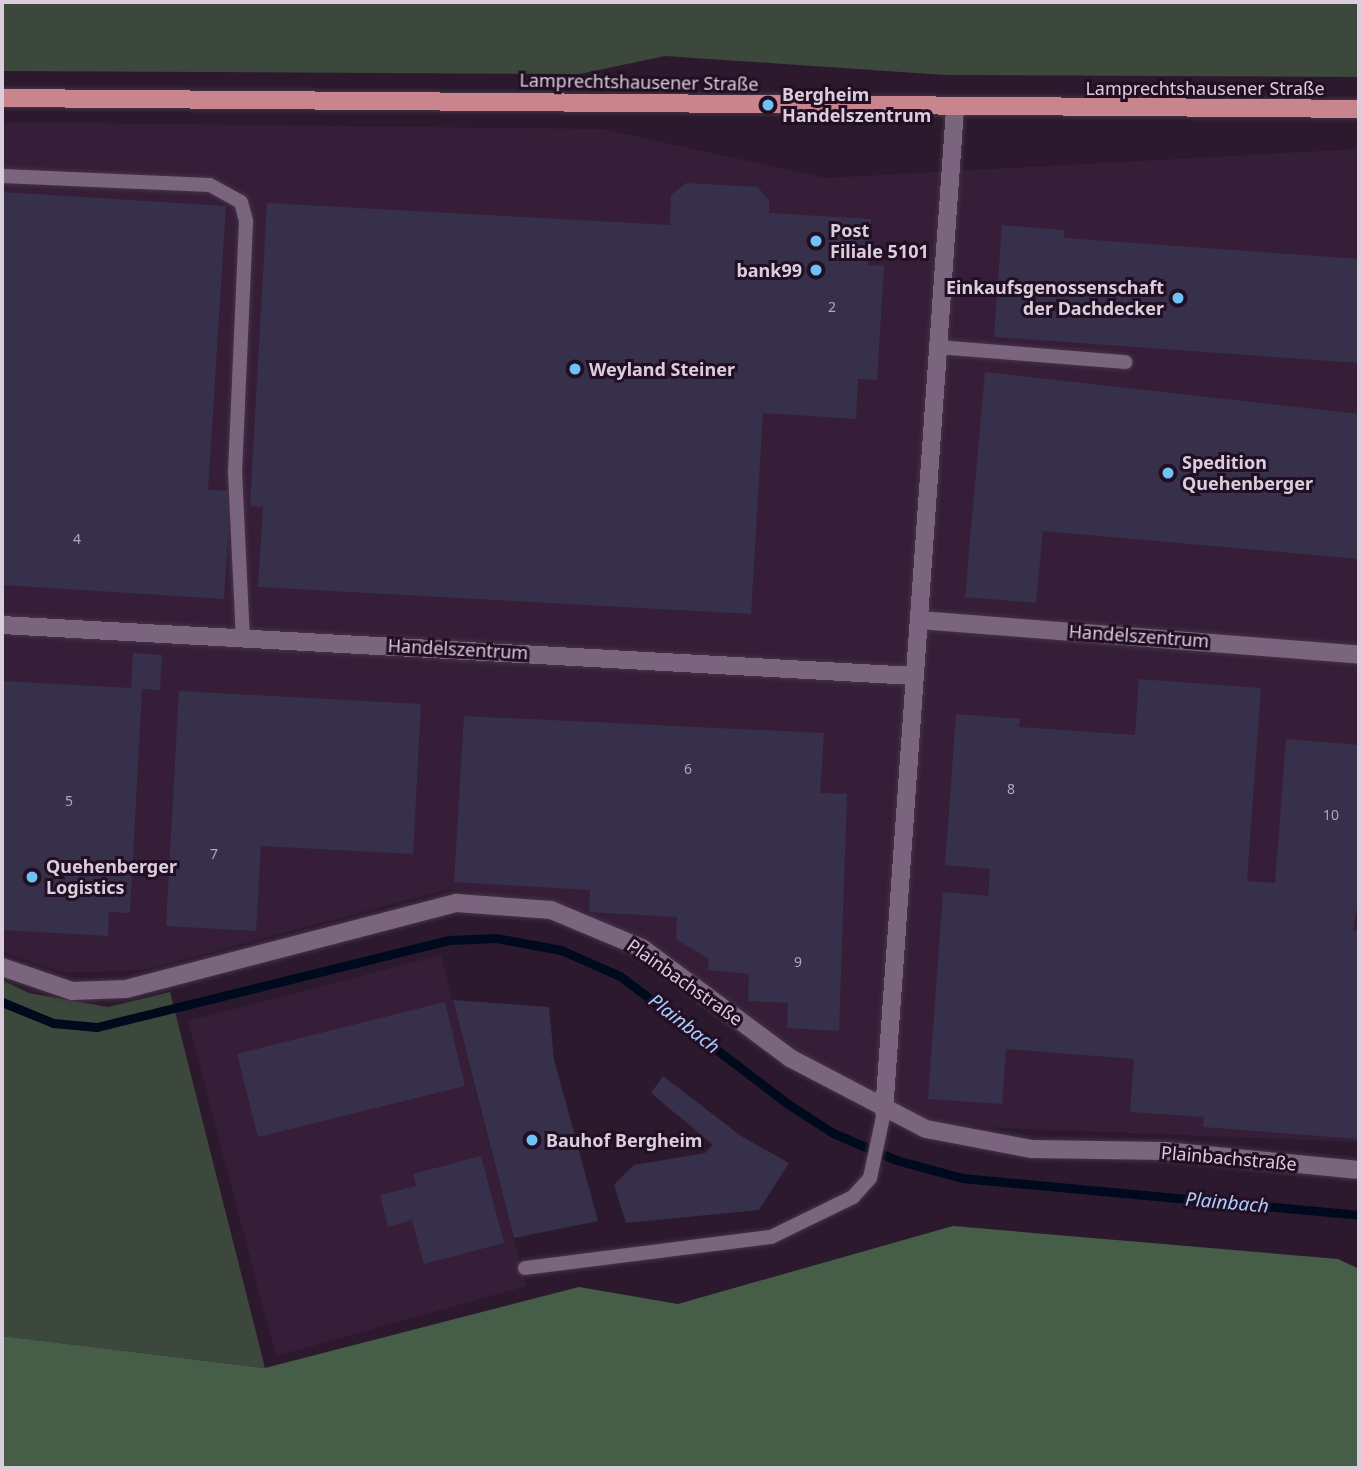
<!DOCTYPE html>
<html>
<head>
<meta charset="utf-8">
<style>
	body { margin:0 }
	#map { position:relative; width:1361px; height:1470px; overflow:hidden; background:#2c192e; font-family:"Noto Sans",sans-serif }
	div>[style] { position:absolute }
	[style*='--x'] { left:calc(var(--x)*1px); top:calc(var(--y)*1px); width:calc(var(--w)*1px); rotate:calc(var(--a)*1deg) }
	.built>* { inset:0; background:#361e39 }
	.green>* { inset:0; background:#3b483b }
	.forest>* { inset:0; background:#465e47 }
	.stream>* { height:9px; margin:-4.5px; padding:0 4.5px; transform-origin:4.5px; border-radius:4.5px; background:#000a1d }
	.building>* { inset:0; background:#36304b }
	.roads { filter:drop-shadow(0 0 2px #443446) drop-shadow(0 0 2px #443446) }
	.lane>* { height:14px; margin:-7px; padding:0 7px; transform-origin:7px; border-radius:7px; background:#7b647d }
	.street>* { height:18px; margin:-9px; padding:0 9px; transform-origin:9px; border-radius:9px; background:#7b647d }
	.primary>* { height:18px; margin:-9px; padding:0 9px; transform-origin:9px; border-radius:9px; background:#c8858e }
	.dots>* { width:19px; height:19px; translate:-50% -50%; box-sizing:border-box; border:4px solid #220f24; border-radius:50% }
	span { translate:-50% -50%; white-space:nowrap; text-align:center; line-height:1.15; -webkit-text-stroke:6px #220f24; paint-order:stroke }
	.number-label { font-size:14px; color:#b2a6b8 }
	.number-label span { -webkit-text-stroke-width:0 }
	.street-label { font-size:18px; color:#dbcedc }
	.poi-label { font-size:18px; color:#dbcedc; font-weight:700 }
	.left { translate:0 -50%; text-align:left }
	.right { translate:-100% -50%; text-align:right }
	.water-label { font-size:19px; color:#aacefd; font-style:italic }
	.frame { position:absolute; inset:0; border:4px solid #dbcedc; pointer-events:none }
</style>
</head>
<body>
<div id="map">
	<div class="built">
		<div style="clip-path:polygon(2px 122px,602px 129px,826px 178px,1359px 149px,1359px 1142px,930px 1125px,829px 1070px,583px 911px,449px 889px,144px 970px,66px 973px,2px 952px)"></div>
		<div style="clip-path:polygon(441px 955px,526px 1286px,276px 1356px,188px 1021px)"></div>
	</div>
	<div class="green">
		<div style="clip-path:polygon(2px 2px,1359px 2px,1359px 77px,945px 75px,665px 56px,580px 74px,2px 71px)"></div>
		<div style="clip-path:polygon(2px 980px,29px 993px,108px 1007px,170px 992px,265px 1368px,2px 1336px)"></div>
	</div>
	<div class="forest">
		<div style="clip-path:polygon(953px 1226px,1338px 1259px,1359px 1269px,1359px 1468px,2px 1468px,2px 1336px,265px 1368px,579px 1287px,678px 1304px)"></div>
	</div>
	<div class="stream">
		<div style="--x:2;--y:1002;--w:55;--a:22.4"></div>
		<div style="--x:53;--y:1023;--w:44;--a:5.2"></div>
		<div style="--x:97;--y:1027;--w:363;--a:-13.9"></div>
		<div style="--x:449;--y:940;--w:47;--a:-2.4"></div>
		<div style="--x:496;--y:938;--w:66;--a:10.5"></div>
		<div style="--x:561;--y:950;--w:64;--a:23.8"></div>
		<div style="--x:620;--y:976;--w:211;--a:37.3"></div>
		<div style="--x:788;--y:1104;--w:54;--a:32.8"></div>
		<div style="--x:833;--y:1133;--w:69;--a:23.2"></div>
		<div style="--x:896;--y:1160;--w:68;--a:15.3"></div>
		<div style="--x:962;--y:1178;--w:399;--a:5.3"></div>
	</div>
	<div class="building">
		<div style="clip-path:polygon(686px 183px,758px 187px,769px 201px,769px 213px,871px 219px,868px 265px,884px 266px,877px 380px,858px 379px,856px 419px,763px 413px,751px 614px,258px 587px,263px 507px,250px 506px,267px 203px,670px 225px,671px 195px)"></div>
		<div style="clip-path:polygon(2px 192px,226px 206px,208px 490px,231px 491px,224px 599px,2px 585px)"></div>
		<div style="clip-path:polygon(1002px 225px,1064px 230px,1064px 238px,1359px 259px,1359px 363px,994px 337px)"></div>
		<div style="clip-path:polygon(985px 372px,1359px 414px,1359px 559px,1043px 531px,1036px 603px,965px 597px)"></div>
		<div style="clip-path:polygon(133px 653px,162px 655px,160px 690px,142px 689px,130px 913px,109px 912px,108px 936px,2px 930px,2px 681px,131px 688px)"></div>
		<div style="clip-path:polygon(1139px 679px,1261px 688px,1247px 881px,1275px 883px,1286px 739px,1359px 745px,1359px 896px,1353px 930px,1359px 931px,1359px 1139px,1203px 1127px,1204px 1117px,1130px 1112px,1134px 1059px,1006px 1049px,1002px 1104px,928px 1099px,943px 892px,988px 896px,990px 869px,945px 865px,956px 714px,1020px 719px,1019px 727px,1135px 735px)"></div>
		<div style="clip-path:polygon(179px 691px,421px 704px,413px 854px,261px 846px,256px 931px,166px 926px)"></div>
		<div style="clip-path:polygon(464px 716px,824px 733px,820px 793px,847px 794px,839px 1031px,787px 1028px,788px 1003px,748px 1001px,749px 974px,708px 970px,709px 959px,676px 939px,677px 917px,589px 912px,590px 890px,454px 882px)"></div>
		<div style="clip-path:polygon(453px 1000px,549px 1007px,554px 1059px,598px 1221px,514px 1238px)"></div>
		<div style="clip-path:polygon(445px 1002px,465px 1086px,258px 1137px,237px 1054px)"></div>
		<div style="clip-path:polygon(663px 1076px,741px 1136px,789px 1163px,759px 1210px,626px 1223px,614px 1185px,634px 1165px,705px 1153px,713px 1145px,651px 1093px)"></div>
		<div style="clip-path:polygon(481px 1156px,504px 1243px,424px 1264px,412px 1220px,388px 1227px,380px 1195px,416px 1186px,413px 1174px)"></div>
	</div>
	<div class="roads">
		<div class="lane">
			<div style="--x:2;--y:176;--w:208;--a:2.5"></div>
			<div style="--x:210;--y:185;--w:35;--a:29"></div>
			<div style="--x:241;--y:202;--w:20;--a:75"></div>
			<div style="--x:246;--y:221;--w:250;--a:92.5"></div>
			<div style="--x:235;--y:471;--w:167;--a:87.3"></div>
			<div style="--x:938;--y:347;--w:188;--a:4.6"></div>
			<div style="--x:525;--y:1268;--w:248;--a:-7.2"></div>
			<div style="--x:771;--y:1237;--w:91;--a:-26"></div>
			<div style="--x:853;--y:1197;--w:25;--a:-48"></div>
			<div style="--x:870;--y:1178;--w:67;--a:-78"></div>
		</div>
		<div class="street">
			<div style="--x:919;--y:620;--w:441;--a:4.5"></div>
			<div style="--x:2;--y:625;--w:914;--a:3.2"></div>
			<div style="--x:2;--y:967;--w:74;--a:18.9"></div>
			<div style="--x:72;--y:991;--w:54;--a:-2.1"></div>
			<div style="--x:126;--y:989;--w:342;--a:-14.6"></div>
			<div style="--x:457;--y:903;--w:94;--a:4.3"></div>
			<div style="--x:551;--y:910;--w:99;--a:22.7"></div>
			<div style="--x:642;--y:948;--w:184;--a:36.6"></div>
			<div style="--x:790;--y:1058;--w:153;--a:27.6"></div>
			<div style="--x:926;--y:1129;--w:108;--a:10.7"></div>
			<div style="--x:1032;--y:1149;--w:133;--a:0.9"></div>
			<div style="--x:1165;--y:1151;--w:195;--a:5.6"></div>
			<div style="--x:884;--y:1112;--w:1006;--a:-85.95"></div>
		</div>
		<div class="primary">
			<div style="--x:2;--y:98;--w:1357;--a:0.46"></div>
		</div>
	</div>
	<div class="dots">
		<div style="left:768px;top:105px;background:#6ec2f4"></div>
		<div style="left:816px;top:241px;background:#6ec2f4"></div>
		<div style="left:816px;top:270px;background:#6ec2f4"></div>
		<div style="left:1178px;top:298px;background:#6ec2f4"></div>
		<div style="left:575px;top:369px;background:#6ec2f4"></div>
		<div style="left:1168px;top:473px;background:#6ec2f4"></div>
		<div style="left:32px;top:877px;background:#6ec2f4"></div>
		<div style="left:532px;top:1140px;background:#6ec2f4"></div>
	</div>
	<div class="number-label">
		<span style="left:832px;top:307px">2</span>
		<span style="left:77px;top:539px">4</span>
		<span style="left:688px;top:769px">6</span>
		<span style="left:1011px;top:789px">8</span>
		<span style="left:69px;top:801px">5</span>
		<span style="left:1331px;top:815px">10</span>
		<span style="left:214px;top:854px">7</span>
		<span style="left:798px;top:962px">9</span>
	</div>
	<div class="street-label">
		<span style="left:639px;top:82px;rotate:1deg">Lamprechtshausener Straße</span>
		<span style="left:1205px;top:88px">Lamprechtshausener Straße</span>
		<span style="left:1139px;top:636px;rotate:4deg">Handelszentrum</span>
		<span style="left:458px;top:649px;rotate:3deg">Handelszentrum</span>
		<span style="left:685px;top:982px;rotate:35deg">Plainbachstraße</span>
		<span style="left:1229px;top:1158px;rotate:5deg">Plainbachstraße</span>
	</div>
	<div class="poi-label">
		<span class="left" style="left:782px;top:105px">Bergheim<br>Handelszentrum</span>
		<span class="left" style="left:830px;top:241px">Post<br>Filiale 5101</span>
		<span class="right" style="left:802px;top:270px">bank99</span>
		<span class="right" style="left:1164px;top:298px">Einkaufsgenossenschaft<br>der Dachdecker</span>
		<span class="left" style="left:589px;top:369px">Weyland Steiner</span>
		<span class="left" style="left:1182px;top:473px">Spedition<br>Quehenberger</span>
		<span class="left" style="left:46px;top:877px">Quehenberger<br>Logistics</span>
		<span class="left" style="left:546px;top:1140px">Bauhof Bergheim</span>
	</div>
	<div class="water-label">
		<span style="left:684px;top:1024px;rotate:38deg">Plainbach</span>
		<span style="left:1227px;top:1203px;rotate:5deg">Plainbach</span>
	</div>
	<div class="frame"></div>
</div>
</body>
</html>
